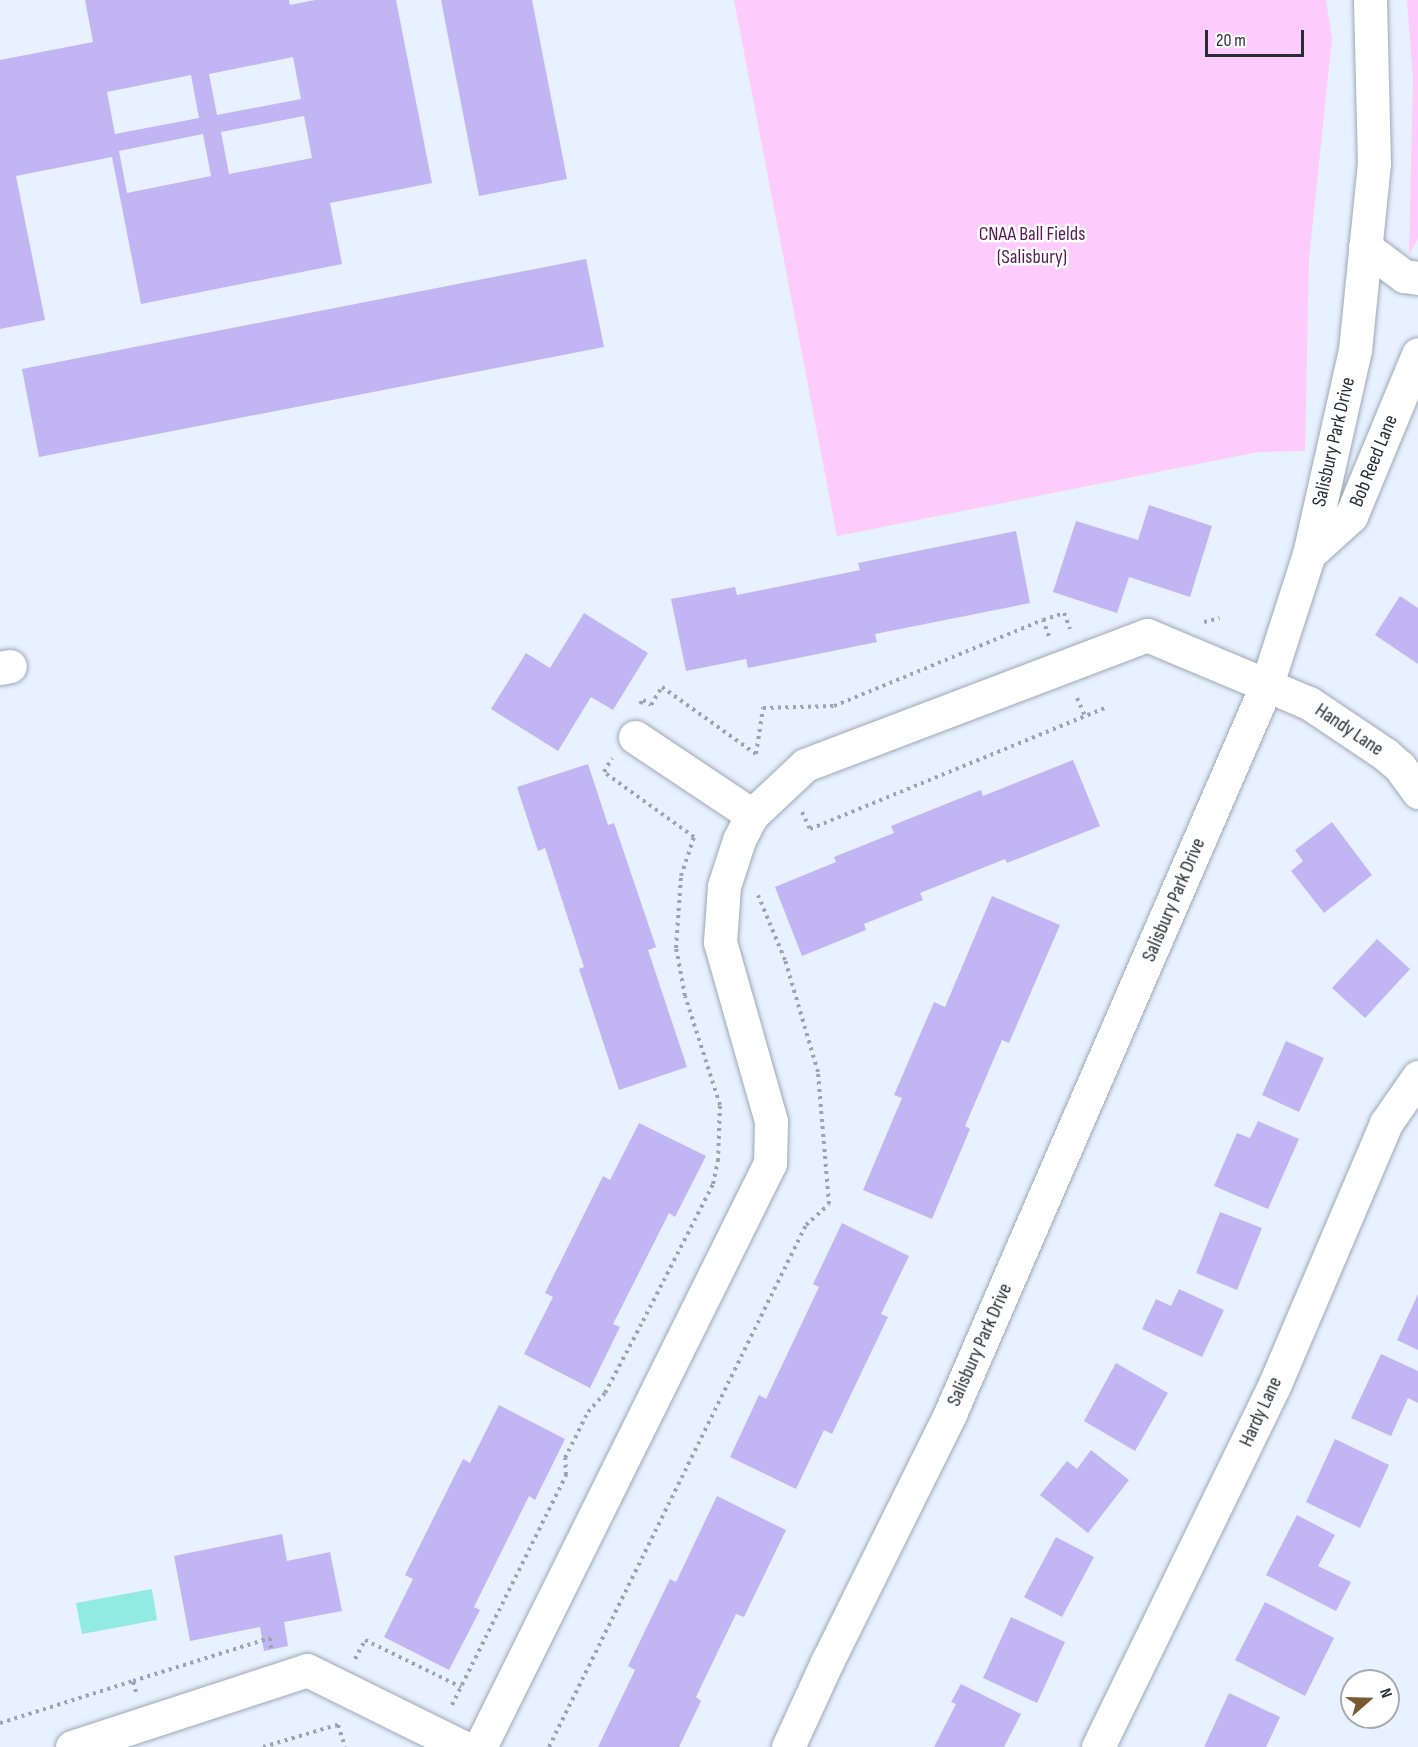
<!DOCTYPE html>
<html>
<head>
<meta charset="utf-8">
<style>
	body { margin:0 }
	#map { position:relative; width:1418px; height:1747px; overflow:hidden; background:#e7f1ff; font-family:"Sofia Sans Condensed",sans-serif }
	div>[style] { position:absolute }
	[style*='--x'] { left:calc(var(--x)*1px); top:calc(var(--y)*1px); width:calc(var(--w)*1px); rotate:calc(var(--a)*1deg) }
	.green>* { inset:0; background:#feccfc }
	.water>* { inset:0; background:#92ebe3 }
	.building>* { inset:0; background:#c1b6f3 }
	.path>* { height:4px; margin-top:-2px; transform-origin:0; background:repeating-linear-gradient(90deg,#9da4b0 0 3px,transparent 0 7.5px) }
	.roads { filter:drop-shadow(0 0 2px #9da8b8) drop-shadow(0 0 2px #9da8b8) }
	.minor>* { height:33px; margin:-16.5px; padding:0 16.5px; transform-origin:16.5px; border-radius:16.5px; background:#fff }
	.major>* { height:33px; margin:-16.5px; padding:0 16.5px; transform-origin:16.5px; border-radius:16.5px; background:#fff }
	span { translate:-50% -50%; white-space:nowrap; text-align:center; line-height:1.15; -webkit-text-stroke:5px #fff; paint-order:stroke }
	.park-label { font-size:20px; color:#561b55 }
	.street-label { font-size:20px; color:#292d34 }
	.north { position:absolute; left:1340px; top:1669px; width:60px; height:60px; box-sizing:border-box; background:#fff; border:2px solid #a9abae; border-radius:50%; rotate:70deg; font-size:16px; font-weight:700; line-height:24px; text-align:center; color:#292d34 }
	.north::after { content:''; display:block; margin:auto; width:21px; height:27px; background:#7a5a30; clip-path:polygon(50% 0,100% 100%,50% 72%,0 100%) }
	.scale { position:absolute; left:1205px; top:30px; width:99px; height:27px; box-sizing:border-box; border:3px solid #292d34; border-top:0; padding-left:8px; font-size:18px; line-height:21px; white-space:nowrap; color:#292d34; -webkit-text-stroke:4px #fff; paint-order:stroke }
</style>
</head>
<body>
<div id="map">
	<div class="green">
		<div style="clip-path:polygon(734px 0,1326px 0,1332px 39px,1309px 259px,1305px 451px,1258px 452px,837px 536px)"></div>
		<div style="clip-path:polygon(1407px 0,1418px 0,1418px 239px,1409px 254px,1413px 79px)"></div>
	</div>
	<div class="water">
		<div style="clip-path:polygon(152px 1589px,157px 1620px,82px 1634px,76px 1603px)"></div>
	</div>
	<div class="building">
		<div style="clip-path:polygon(evenodd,85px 0,289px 0,290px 5px,315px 0,396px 0,432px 183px,330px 203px,342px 264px,141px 304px,112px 157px,16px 176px,45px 320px,0 329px,0 60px,93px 42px,85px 0,293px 57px,301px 99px,217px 115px,209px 74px,293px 57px,85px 0,191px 75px,199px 118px,115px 134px,107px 92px,191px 75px,85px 0,304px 116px,312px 158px,229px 174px,221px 132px,304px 116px,85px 0,203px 134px,211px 176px,127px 193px,119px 151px,203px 134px)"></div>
		<div style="clip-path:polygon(441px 0,532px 0,567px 179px,479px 196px)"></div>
		<div style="clip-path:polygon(586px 259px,604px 347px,39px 457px,22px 369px)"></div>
		<div style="clip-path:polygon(1149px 505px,1212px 526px,1190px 597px,1129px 577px,1117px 613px,1053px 592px,1076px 521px,1138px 540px)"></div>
		<div style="clip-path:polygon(1016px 531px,1030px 603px,875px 634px,877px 642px,748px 668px,746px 659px,686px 671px,671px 599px,735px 587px,737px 595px,860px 570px,858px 563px)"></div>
		<div style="clip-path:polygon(1400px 596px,1418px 608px,1418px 664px,1375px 635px)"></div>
		<div style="clip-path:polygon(584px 613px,648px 653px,613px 710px,591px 697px,558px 751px,491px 709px,526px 653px,550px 668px)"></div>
		<div style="clip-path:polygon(1073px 760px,1100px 826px,1007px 863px,1005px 859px,920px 893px,923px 900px,864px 924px,866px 930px,802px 956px,775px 887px,836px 862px,834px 857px,894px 833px,891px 826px,981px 790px,983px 796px)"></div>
		<div style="clip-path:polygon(588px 764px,608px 825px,614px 823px,656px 947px,648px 950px,687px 1067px,619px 1090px,579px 969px,584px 967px,545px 848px,538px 851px,517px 787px)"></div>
		<div style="clip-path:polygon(1332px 822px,1372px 875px,1324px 913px,1291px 871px,1303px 861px,1295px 850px)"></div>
		<div style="clip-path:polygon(992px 896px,1060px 925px,1009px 1043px,1002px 1040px,965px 1126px,970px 1129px,932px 1219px,863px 1190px,902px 1098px,894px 1095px,934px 1002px,945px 1007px)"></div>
		<div style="clip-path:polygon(1377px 939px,1410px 969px,1365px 1018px,1332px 988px)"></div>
		<div style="clip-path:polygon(1286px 1041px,1324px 1058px,1299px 1112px,1262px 1095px)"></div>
		<div style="clip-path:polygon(1258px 1121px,1299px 1139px,1268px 1209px,1214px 1186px,1237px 1133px,1250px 1138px)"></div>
		<div style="clip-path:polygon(639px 1123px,706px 1156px,675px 1217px,669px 1213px,613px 1324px,620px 1327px,590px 1388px,524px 1354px,553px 1297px,545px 1293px,603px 1176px,610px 1180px)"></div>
		<div style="clip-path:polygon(1220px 1212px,1262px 1228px,1237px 1290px,1196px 1273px)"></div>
		<div style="clip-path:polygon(842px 1223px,909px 1256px,881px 1314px,888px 1317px,832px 1434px,824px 1430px,796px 1489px,730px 1457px,759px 1395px,766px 1399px,819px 1287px,813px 1284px)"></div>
		<div style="clip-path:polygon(1179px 1289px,1224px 1310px,1202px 1357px,1142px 1329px,1156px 1299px,1171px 1306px)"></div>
		<div style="clip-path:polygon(1418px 1294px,1418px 1350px,1397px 1340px)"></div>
		<div style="clip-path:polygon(1381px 1354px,1418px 1371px,1418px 1403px,1408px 1398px,1391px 1436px,1351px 1418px)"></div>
		<div style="clip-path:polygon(1116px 1363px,1168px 1393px,1135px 1451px,1084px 1421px)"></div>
		<div style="clip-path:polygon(499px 1405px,565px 1439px,535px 1500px,529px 1496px,474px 1607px,480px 1610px,449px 1670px,384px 1637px,413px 1579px,405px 1575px,463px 1459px,470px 1463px)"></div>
		<div style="clip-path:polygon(1335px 1439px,1389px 1465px,1360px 1528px,1306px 1502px)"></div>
		<div style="clip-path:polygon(1091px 1450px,1129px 1480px,1088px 1533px,1040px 1495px,1067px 1461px,1077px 1469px)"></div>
		<div style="clip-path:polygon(717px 1496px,786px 1530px,744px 1617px,736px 1614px,696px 1697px,701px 1701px,679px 1747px,598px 1747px,635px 1670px,628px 1666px,670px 1579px,676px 1582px)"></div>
		<div style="clip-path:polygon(1297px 1515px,1335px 1535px,1318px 1566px,1351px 1582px,1336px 1611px,1266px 1575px)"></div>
		<div style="clip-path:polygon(282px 1534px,287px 1561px,330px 1552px,342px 1611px,284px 1622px,288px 1646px,264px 1651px,260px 1627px,190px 1641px,174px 1556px)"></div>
		<div style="clip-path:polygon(1056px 1537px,1094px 1557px,1062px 1617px,1024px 1597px)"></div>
		<div style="clip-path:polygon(1265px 1602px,1334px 1638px,1305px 1696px,1235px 1660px)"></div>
		<div style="clip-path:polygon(1011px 1617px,1065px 1642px,1037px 1703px,983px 1678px)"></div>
		<div style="clip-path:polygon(961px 1684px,1021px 1714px,1004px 1747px,934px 1747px,956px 1704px,951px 1702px)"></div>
		<div style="clip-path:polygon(1229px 1693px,1280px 1717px,1266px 1747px,1204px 1747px)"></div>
	</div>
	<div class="path">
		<div style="--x:1204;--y:622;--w:16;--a:-14"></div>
		<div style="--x:1049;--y:636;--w:17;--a:-111"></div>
		<div style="--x:1043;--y:620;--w:22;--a:-18"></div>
		<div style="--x:1064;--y:613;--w:17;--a:69"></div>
		<div style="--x:1077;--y:698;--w:20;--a:66"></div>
		<div style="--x:640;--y:704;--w:5;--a:-53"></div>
		<div style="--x:643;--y:700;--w:9;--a:32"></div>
		<div style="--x:651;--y:705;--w:21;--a:-59"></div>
		<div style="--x:662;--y:687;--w:115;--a:35.5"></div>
		<div style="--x:756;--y:754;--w:47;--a:-81.3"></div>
		<div style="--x:763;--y:708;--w:71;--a:-1.6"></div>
		<div style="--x:834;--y:706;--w:226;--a:-22.4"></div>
		<div style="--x:802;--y:812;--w:19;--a:65"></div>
		<div style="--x:810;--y:829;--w:321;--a:-22.3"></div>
		<div style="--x:355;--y:1659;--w:21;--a:-62"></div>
		<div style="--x:365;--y:1640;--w:107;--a:26.1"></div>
		<div style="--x:136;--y:1692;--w:11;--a:-105"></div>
		<div style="--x:133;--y:1681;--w:144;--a:-17.4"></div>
		<div style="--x:270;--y:1638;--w:11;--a:85"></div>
		<div style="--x:452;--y:1705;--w:257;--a:-63.6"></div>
		<div style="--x:566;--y:1475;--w:17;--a:-93"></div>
		<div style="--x:565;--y:1458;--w:51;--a:-63.4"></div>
		<div style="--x:588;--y:1412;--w:25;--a:-48"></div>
		<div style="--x:605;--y:1393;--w:81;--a:-62.2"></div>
		<div style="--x:643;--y:1321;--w:154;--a:-62.9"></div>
		<div style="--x:713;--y:1184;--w:24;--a:-78"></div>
		<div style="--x:718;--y:1161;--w:56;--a:-88"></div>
		<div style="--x:720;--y:1105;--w:114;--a:-107.8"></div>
		<div style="--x:685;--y:996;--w:49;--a:-100.6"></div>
		<div style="--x:676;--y:948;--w:72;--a:-86"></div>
		<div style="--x:681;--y:876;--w:41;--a:-71.6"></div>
		<div style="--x:694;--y:837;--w:111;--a:-144.2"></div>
		<div style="--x:604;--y:772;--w:16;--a:-60"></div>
		<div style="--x:0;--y:1723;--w:139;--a:-17.5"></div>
		<div style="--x:338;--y:1725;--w:23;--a:72"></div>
		<div style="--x:263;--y:1747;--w:80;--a:-16.6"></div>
		<div style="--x:549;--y:1747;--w:582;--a:-63.79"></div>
		<div style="--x:806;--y:1225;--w:31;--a:-42"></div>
		<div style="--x:829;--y:1204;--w:132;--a:-94.8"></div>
		<div style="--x:818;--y:1072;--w:117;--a:-106.4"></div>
		<div style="--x:785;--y:960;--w:70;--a:-112.6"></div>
	</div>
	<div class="roads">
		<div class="minor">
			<div style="--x:1309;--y:554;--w:57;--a:-42.1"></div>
			<div style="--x:1351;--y:516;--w:175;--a:-67.5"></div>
			<div style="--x:0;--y:668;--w:10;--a:-11"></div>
			<div style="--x:635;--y:737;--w:141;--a:33.7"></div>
			<div style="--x:72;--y:1747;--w:247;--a:-18.1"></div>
			<div style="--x:307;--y:1670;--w:174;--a:26.3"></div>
			<div style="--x:480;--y:1747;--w:652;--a:-63.59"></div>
			<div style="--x:770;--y:1163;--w:42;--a:-88.6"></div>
			<div style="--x:771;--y:1121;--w:186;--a:-105.9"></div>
			<div style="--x:720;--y:942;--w:56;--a:-85.9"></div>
			<div style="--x:724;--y:886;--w:48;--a:-71.9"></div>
			<div style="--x:739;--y:840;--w:28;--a:-63"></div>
			<div style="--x:752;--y:815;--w:73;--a:-43.3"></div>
			<div style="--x:805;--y:765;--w:366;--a:-20.8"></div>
			<div style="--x:1147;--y:635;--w:176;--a:22.8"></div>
			<div style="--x:1309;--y:703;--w:92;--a:33.9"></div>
			<div style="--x:1385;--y:754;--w:20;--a:41"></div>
			<div style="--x:1400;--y:767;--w:31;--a:54"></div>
			<div style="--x:1098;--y:1747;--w:402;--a:-64"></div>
			<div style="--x:1274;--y:1386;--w:286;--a:-66.9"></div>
			<div style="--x:1386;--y:1123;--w:56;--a:-55.2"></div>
		</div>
		<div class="major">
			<div style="--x:1365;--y:247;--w:49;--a:36.6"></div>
			<div style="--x:1404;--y:276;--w:14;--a:8"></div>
			<div style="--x:788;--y:1747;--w:94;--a:-65.4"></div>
			<div style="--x:827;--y:1662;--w:277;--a:-63.6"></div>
			<div style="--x:950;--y:1414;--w:796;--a:-66.53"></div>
			<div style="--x:1267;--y:684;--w:137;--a:-72.1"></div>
			<div style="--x:1309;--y:554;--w:209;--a:-77.3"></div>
			<div style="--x:1355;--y:350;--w:187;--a:-84.2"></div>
			<div style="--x:1374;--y:164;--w:164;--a:-91.4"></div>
		</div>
	</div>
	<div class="park-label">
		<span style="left:1032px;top:246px">CNAA Ball Fields<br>(Salisbury)</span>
	</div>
	<div class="street-label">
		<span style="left:1334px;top:442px;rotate:-77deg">Salisbury Park Drive</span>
		<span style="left:1374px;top:461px;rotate:-68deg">Bob Reed Lane</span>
		<span style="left:1349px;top:730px;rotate:34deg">Handy Lane</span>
		<span style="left:1174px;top:900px;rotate:-67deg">Salisbury Park Drive</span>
		<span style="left:980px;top:1345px;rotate:-66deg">Salisbury Park Drive</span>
		<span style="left:1261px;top:1412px;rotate:-65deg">Hardy Lane</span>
	</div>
	<div class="north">N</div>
	<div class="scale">20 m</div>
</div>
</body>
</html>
